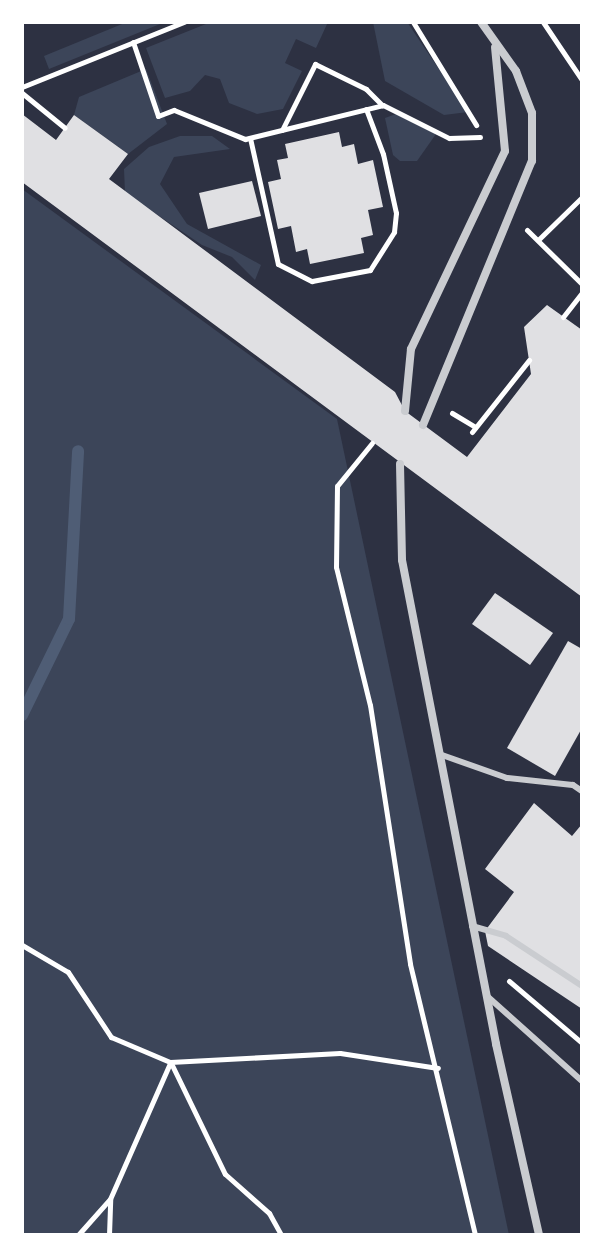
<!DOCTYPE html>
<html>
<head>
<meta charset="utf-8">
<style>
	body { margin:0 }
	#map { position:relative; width:604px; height:1257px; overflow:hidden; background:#2d3142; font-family:Lato,sans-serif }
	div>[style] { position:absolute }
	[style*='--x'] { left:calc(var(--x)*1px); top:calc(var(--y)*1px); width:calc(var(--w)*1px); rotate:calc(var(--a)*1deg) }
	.green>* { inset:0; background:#3c4559 }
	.stream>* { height:12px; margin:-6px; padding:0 6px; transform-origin:6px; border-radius:6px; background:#4f5d75 }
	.building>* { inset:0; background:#e0e0e3 }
	.path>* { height:5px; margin:-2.5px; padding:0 2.5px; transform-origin:2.5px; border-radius:2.5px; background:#fff }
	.service>* { height:6px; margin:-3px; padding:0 3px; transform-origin:3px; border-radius:3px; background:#caccd0 }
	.minor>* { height:8px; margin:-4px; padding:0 4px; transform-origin:4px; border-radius:4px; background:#caccd0 }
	span { translate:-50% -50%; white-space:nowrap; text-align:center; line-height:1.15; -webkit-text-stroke:6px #fff; paint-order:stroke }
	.frame { position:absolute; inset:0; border:24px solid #fff; pointer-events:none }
</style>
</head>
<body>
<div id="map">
	<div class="green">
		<div style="clip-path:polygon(127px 22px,165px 22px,49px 69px,44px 56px)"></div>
		<div style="clip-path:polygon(211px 22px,328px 22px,316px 48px,296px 39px,285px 63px,302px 71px,283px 109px,257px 114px,229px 103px,220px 79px,205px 75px,190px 91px,165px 98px,146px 48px)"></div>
		<div style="clip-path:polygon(373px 22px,407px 22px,468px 112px,444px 115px,385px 81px)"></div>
		<div style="clip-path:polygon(146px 69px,167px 124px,128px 154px,74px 115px,79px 97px)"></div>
		<div style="clip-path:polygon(396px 114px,436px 134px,417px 161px,400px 161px,393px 155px,385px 118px)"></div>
		<div style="clip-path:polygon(180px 136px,212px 136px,230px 149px,174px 157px,160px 184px,187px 224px,261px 265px,255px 280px,232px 257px,202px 245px,125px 193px,124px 169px,149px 147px)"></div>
		<div style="clip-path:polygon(22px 189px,337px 419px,509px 1235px,22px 1235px)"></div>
	</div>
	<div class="stream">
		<div style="--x:22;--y:715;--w:107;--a:-63.9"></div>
		<div style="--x:69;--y:619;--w:168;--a:-86.9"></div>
	</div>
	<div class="building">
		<div style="clip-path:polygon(22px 114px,56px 140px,74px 115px,128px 154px,109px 179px,395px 392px,405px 411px,467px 457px,531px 374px,524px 327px,547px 305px,582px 330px,582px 597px,22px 182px)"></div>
		<div style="clip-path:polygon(339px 132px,342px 147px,354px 144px,358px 164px,373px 160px,383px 207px,368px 210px,373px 235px,361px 238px,364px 253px,310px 264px,307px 249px,296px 252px,291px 226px,278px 229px,268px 182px,281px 179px,277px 160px,288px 158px,285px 144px)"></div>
		<div style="clip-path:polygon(252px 181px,261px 216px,208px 229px,199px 193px)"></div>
		<div style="clip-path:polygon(495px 593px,553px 633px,530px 665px,472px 624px)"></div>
		<div style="clip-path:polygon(568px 641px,582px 649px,582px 728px,555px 776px,507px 748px)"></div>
		<div style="clip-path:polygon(534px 803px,572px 836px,582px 824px,582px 1009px,488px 946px,485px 931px,514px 892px,485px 869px)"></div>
	</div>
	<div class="path">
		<div style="--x:413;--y:22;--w:121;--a:58.5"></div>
		<div style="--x:543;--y:22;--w:70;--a:56.1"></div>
		<div style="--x:133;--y:42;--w:78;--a:71.3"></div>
		<div style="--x:158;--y:116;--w:17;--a:-21"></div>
		<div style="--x:174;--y:110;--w:77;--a:22.2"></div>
		<div style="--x:245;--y:139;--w:142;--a:-13.8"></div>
		<div style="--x:383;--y:105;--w:74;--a:26.6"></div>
		<div style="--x:449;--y:138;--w:31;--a:-2"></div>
		<div style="--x:22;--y:87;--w:175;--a:-21.9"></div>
		<div style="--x:22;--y:93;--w:55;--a:39.1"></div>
		<div style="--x:282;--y:130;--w:74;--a:-63.4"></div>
		<div style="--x:315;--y:64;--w:57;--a:26.1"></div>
		<div style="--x:366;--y:89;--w:23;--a:45"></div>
		<div style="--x:250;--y:138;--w:129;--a:77.5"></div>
		<div style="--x:278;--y:264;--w:38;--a:27"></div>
		<div style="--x:312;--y:281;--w:59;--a:-10.7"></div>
		<div style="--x:370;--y:270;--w:45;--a:-57.7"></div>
		<div style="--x:394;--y:232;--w:19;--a:-84"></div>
		<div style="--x:396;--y:213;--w:60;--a:-102.4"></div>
		<div style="--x:383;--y:154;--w:48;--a:-110.7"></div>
		<div style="--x:527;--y:230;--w:77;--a:44.5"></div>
		<div style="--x:538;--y:240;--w:62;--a:-44.3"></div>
		<div style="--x:563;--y:317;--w:31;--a:-52"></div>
		<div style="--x:452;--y:413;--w:27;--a:31"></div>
		<div style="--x:472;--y:432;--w:92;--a:-51.6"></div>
		<div style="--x:372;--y:443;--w:55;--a:129.1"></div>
		<div style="--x:337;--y:486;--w:81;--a:90.7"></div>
		<div style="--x:336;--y:567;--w:142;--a:76.2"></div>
		<div style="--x:370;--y:705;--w:262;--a:81.2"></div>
		<div style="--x:410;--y:964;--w:279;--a:76.5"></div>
		<div style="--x:22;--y:945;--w:53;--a:30.4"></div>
		<div style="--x:68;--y:972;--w:78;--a:56.5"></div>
		<div style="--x:111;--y:1037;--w:64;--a:23"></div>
		<div style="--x:170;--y:1062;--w:170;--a:-3"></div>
		<div style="--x:340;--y:1053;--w:99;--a:8.7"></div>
		<div style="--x:509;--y:981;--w:96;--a:40.3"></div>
		<div style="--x:171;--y:1063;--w:123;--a:64.1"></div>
		<div style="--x:225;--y:1174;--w:59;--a:41.6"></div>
		<div style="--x:269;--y:1213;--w:25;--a:61"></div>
		<div style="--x:78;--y:1235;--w:47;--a:-48.5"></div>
		<div style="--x:109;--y:1235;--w:36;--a:-88"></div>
		<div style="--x:110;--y:1199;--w:149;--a:-66.2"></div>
	</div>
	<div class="service">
		<div style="--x:442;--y:755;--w:69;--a:19.5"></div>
		<div style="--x:507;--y:778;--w:66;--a:6.1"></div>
		<div style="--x:573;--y:785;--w:11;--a:34"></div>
		<div style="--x:472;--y:926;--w:35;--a:16"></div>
		<div style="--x:506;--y:936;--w:91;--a:33.3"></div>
		<div style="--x:487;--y:996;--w:127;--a:41.8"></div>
	</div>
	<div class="minor">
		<div style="--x:405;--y:411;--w:62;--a:-84.5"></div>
		<div style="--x:411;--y:349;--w:219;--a:-64.6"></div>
		<div style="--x:505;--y:151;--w:104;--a:-95.5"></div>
		<div style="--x:423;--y:425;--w:286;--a:-67.6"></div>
		<div style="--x:532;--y:161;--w:48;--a:-90"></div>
		<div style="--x:532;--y:113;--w:45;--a:-110.9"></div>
		<div style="--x:516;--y:71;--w:60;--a:-125.5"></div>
		<div style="--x:400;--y:464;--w:96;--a:88.8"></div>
		<div style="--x:402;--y:560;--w:493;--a:79"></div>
		<div style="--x:496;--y:1044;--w:196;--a:77.3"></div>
	</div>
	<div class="frame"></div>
</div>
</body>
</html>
